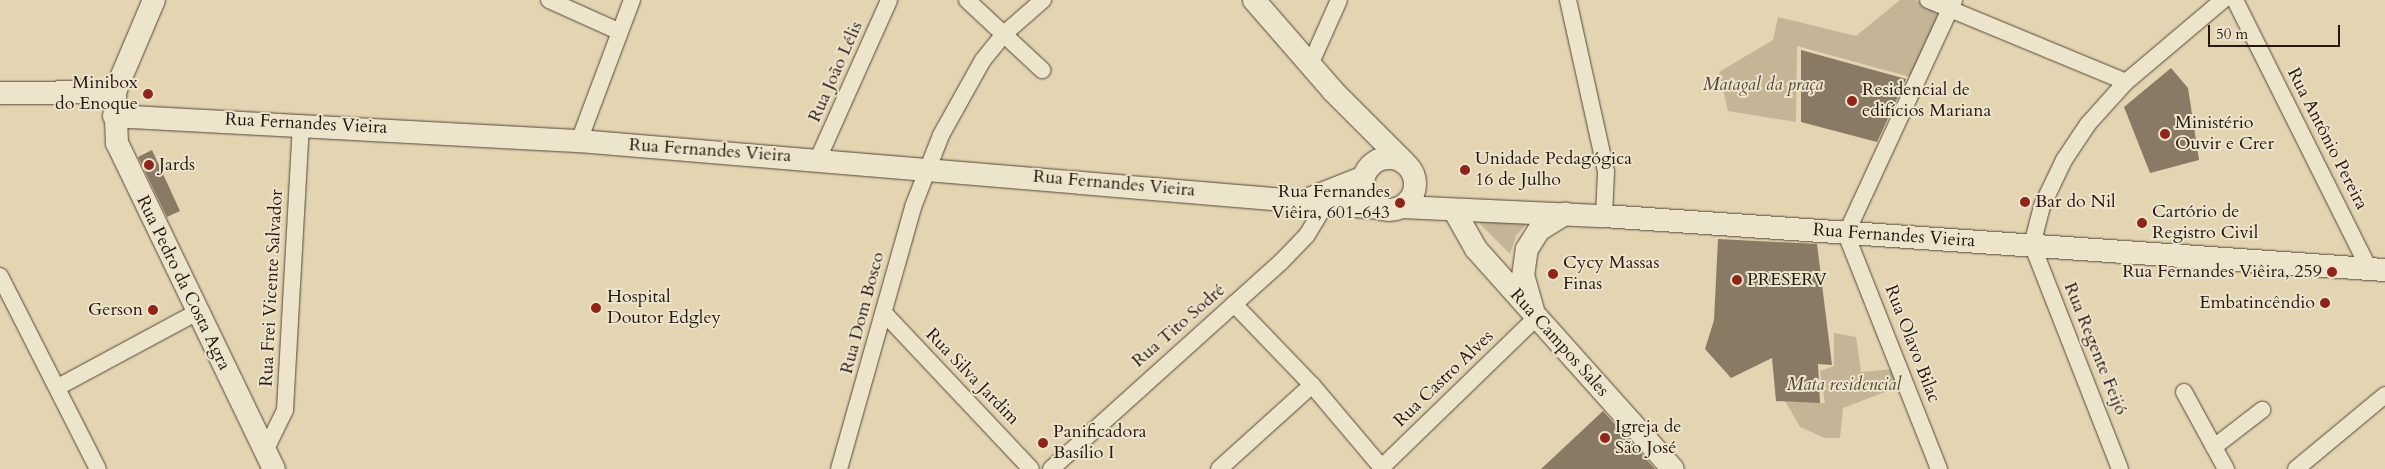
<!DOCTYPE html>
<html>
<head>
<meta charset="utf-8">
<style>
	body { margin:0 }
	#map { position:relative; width:2385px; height:469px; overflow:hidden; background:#e3d5b1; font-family:Cardo,serif }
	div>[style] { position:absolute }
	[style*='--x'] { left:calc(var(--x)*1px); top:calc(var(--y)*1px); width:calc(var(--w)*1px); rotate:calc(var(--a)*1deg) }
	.green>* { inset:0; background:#c3b596 }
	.building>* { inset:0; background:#887a65 }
	.roads { filter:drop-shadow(0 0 1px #55463a) drop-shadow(0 0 1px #55463a) }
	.street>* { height:16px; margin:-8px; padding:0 8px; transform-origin:8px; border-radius:8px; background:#ede4cc }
	.secondary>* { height:22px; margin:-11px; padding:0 11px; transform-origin:11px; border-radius:11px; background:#ede4cc }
	.secondary>.ring { margin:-11px; padding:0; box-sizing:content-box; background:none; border:22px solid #ede4cc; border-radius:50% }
	.dots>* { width:14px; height:14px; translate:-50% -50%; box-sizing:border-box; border:2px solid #ede4cc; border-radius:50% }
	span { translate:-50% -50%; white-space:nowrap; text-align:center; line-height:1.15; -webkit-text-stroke:4px #ede4cc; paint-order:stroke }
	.street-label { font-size:18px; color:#261712 }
	.poi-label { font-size:18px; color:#261712 }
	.right { translate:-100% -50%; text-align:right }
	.left { translate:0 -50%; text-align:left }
	.park-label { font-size:18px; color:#55463a; font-style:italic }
	.scale { position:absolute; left:2208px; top:25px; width:132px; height:22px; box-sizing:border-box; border:2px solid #261712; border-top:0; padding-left:6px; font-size:15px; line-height:18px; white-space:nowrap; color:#261712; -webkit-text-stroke:4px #ede4cc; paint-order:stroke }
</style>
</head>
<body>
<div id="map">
	<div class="green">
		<div style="clip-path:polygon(1900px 0,1915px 0,1944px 12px,1914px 78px,1797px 46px,1796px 122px,1728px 111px,1719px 72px,1773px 40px,1778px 17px,1856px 36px)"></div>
		<div style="clip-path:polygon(1477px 221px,1527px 223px,1516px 236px,1510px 254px)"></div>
		<div style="clip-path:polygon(1834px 333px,1856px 337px,1861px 372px,1895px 369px,1901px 386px,1843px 408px,1840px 438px,1825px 438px,1800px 427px,1785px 401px,1825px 403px,1820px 371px,1834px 366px)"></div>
	</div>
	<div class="building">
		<div style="clip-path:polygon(1801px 50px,1906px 79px,1877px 142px,1801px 122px)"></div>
		<div style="clip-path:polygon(2171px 68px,2188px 88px,2199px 160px,2150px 173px,2124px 107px)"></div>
		<div style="clip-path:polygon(152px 150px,180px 211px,167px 217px,138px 157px)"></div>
		<div style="clip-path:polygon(1718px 239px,1817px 244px,1832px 365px,1818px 364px,1820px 403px,1776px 401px,1772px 358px,1731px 378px,1705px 349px,1714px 320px)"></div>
		<div style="clip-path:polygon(1603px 411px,1655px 469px,1541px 469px)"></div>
	</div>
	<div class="roads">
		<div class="street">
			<div style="--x:549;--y:0;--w:76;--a:24.2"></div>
			<div style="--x:967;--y:0;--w:103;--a:43"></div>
			<div style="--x:1568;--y:0;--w:176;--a:77.5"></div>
			<div style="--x:1606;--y:172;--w:44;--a:92.6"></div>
			<div style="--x:1928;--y:0;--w:214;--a:22.5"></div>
			<div style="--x:2235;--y:0;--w:301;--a:63.5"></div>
			<div style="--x:1310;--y:65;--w:71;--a:-66"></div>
			<div style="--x:579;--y:141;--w:151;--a:-69.4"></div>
			<div style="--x:818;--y:159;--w:174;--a:-65.9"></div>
			<div style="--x:0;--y:276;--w:216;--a:63.1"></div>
			<div style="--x:1234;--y:304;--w:112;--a:46.1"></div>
			<div style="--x:1312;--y:385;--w:110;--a:49.8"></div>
			<div style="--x:884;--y:313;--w:214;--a:46.7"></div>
			<div style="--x:58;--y:387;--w:158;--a:-28.3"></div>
			<div style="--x:2184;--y:392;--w:88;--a:61.4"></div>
			<div style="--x:2214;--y:447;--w:61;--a:-37.6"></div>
			<div style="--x:265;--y:451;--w:46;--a:-64"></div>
			<div style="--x:285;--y:410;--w:287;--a:-86.8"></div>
			<div style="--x:839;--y:469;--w:272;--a:-74.2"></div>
			<div style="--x:913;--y:207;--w:77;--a:-68.7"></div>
			<div style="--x:941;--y:135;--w:86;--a:-60.8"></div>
			<div style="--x:983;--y:60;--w:33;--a:-51"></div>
			<div style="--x:1004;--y:34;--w:52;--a:-41.1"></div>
			<div style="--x:1051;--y:469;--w:309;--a:-42"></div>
			<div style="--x:1281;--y:262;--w:37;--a:-46"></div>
			<div style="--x:1307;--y:235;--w:35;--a:-59"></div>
			<div style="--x:1219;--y:469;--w:125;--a:-42.1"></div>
			<div style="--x:1380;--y:469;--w:217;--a:-44.1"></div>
			<div style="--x:1939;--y:469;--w:253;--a:-111.6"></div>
			<div style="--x:1846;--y:234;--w:258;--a:-65.2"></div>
			<div style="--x:2120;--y:469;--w:241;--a:-111.4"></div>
			<div style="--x:2032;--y:245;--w:40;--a:-75.6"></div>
			<div style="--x:2042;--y:206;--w:51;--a:-64.4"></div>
			<div style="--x:2064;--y:160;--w:43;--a:-56.3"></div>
			<div style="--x:2088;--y:124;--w:57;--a:-47.9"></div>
			<div style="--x:2126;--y:82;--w:127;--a:-40.2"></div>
			<div style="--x:2296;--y:469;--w:116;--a:-39.7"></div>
		</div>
		<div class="secondary">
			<div style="--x:154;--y:0;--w:100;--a:113"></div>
			<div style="--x:115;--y:92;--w:51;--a:87.8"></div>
			<div style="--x:117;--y:143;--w:362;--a:64.3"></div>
			<div style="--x:1254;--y:0;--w:121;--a:49"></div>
			<div style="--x:1333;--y:91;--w:100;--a:45"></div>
			<div style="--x:0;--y:93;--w:115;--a:-0.5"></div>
			<div style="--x:114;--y:116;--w:466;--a:3.1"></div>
			<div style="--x:579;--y:141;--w:804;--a:4.78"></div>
			<div class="ring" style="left:1363px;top:158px;width:30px;height:30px"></div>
			<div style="--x:1309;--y:199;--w:59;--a:-21.8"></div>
			<div style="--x:1402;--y:207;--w:202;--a:2.6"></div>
			<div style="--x:1604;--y:216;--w:783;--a:3.96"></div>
			<div style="--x:1454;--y:210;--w:45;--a:60.6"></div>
			<div style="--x:1476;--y:249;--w:295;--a:48.2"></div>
			<div style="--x:1533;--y:310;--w:35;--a:-106"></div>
			<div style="--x:1523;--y:276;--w:27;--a:-82"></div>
			<div style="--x:1527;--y:249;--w:22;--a:-58"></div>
			<div style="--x:1539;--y:230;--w:31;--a:-32"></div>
		</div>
	</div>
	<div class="dots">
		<div style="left:148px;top:94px;background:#8f2418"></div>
		<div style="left:1852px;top:101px;background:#8f2418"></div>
		<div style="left:2165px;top:134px;background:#8f2418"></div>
		<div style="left:149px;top:165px;background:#8f2418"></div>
		<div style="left:1465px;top:170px;background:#8f2418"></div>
		<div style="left:2025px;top:202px;background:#8f2418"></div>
		<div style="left:1400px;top:203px;background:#8f2418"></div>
		<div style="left:2142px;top:223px;background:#8f2418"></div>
		<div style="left:2332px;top:272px;background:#8f2418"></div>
		<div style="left:1553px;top:274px;background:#8f2418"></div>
		<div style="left:1737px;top:280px;background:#8f2418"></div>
		<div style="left:2325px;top:303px;background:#8f2418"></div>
		<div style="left:596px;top:308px;background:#8f2418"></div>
		<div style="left:153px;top:310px;background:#8f2418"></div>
		<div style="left:1605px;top:438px;background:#8f2418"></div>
		<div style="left:1043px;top:443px;background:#8f2418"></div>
	</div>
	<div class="street-label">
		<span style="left:836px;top:72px;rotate:-66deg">Rua João Lélis</span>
		<span style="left:306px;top:124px;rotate:3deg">Rua Fernandes Vieira</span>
		<span style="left:2327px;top:139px;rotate:63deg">Rua Antônio Pereira</span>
		<span style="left:710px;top:151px;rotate:4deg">Rua Fernandes Vieira</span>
		<span style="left:1114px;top:184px;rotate:5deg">Rua Fernandes Vieira</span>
		<span style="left:1894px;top:236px;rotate:4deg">Rua Fernandes Vieira</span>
		<span style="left:183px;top:283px;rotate:64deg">Rua Pedro da Costa Agra</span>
		<span style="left:272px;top:288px;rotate:-87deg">Rua Frei Vicente Salvador</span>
		<span style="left:863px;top:313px;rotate:-75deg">Rua Dom Bosco</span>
		<span style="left:1179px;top:326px;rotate:-41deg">Rua Tito Sodré</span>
		<span style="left:1559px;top:343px;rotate:48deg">Rua Campos Sales</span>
		<span style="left:1912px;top:344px;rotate:69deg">Rua Olavo Bilac</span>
		<span style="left:2095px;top:349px;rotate:68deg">Rua Regente Feijó</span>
		<span style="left:972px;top:377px;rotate:46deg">Rua Silva Jardim</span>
		<span style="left:1444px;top:379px;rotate:-44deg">Rua Castro Alves</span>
	</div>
	<div class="poi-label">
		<span class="right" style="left:138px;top:94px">Minibox<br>do Enoque</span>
		<span class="left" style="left:1862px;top:101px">Residencial de<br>edifícios Mariana</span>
		<span class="left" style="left:2175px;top:134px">Ministério<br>Ouvir e Crer</span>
		<span class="left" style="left:1475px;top:170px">Unidade Pedagógica<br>16 de Julho</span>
		<span class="left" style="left:159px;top:165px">Jards</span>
		<span class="right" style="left:1390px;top:203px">Rua Fernandes<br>Viêira, 601-643</span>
		<span class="left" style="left:2035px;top:202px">Bar do Nil</span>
		<span class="left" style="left:2152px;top:223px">Cartório de<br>Registro Civil</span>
		<span class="left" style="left:1563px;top:274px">Cycy Massas<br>Finas</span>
		<span class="right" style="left:2322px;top:272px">Rua Fernandes Viêira, 259</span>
		<span class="left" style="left:1747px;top:280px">PRESERV</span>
		<span class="left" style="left:607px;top:308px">Hospital<br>Doutor Edgley</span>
		<span class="right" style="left:2315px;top:303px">Embatincêndio</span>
		<span class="right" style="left:143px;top:310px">Gerson</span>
		<span class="left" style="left:1615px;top:438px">Igreja de<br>São José</span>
		<span class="left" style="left:1053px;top:443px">Panificadora<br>Basílio I</span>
	</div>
	<div class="park-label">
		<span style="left:1763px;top:85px">Matagal da praça</span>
		<span style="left:1844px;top:385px">Mata residencial</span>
	</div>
	<div class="scale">50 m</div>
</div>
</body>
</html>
